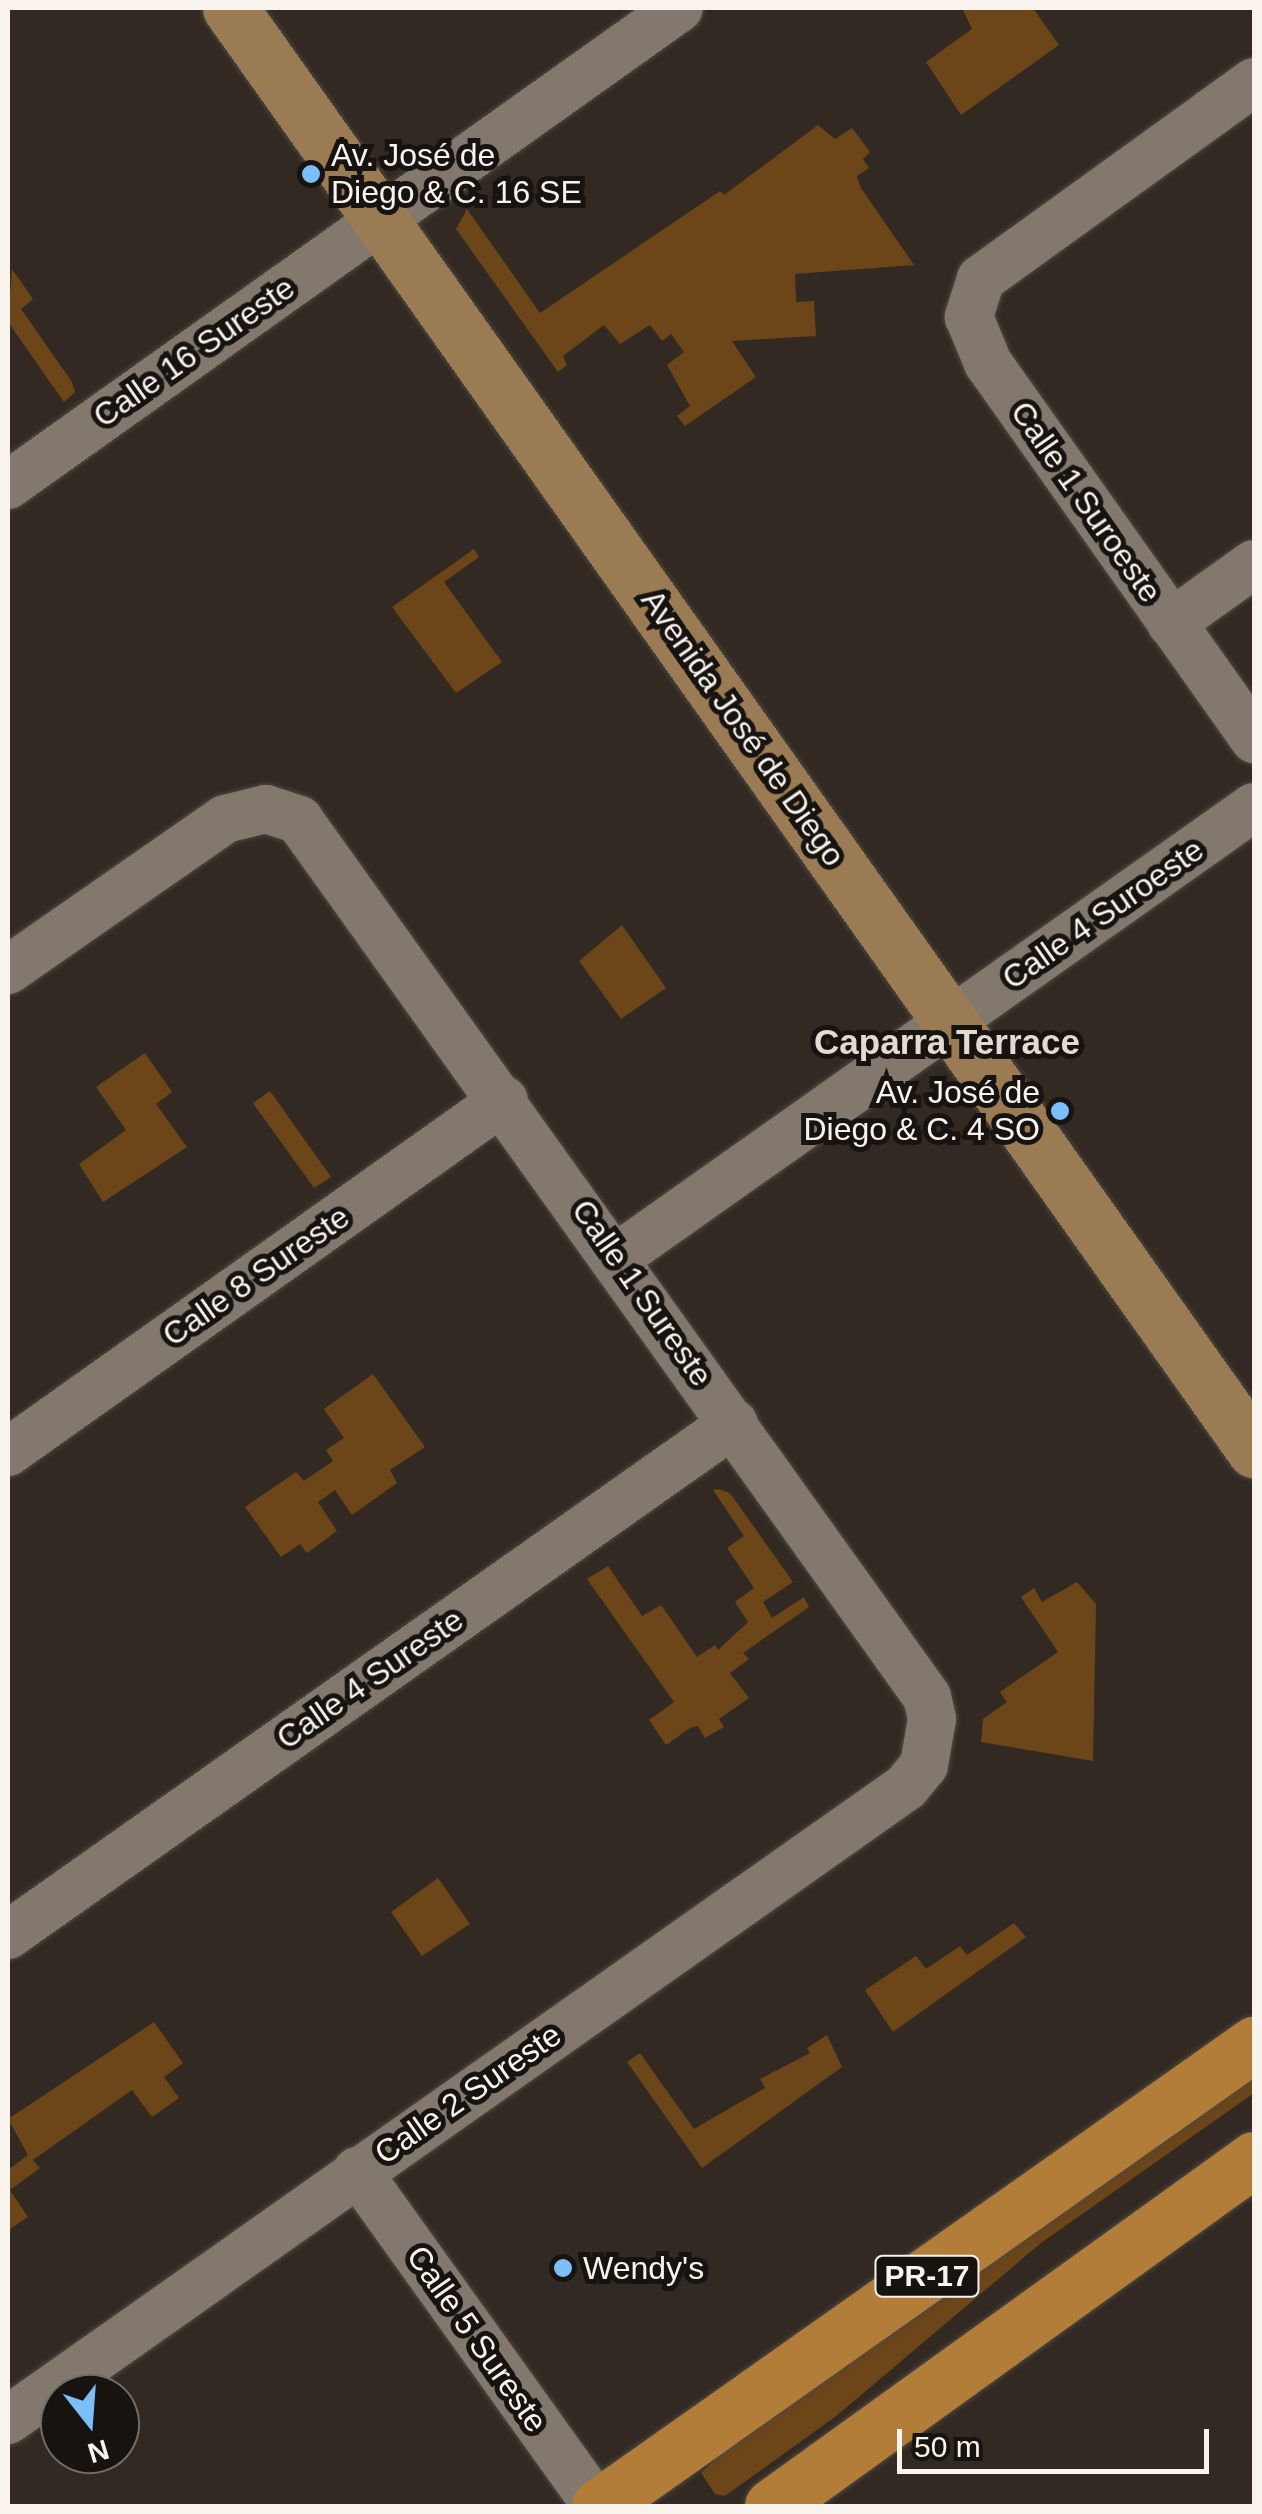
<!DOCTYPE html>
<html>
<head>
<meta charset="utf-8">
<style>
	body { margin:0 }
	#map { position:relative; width:1262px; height:2514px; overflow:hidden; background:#322a22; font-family:Arial,sans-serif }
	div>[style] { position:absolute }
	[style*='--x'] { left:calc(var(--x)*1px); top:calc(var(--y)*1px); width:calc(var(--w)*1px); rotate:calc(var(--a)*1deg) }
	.green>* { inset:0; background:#6c4519 }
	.roads { filter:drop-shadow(0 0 2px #4f4841) drop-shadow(0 0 2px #4f4841) }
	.street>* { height:48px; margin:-24px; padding:0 24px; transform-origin:24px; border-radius:24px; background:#82786e }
	.secondary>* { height:55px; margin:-27.5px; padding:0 27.5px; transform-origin:27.5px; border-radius:27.5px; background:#9a7b53 }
	.primary>* { height:55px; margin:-27.5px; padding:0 27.5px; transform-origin:27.5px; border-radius:27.5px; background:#b17d38 }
	.dots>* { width:28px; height:28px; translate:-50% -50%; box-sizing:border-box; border:5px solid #171310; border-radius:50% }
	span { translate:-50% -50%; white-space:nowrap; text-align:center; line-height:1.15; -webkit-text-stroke:10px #171310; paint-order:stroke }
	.shield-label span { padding:2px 8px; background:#171310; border:2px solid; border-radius:8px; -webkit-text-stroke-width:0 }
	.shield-label { font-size:30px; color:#f8f3ed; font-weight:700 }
	.poi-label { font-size:32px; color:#f8f3ed }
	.left { translate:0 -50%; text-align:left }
	.right { translate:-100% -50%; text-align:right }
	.street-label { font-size:32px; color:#f8f3ed }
	.neighbourhood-label { font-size:35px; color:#e5dacf; font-weight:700 }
	.frame { position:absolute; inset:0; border:10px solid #f8f3ed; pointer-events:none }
	.north { position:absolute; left:40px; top:2374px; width:100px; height:100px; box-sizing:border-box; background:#171310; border:2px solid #716d68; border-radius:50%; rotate:163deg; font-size:28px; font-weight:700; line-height:40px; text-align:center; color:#f8f3ed }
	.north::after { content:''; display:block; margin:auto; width:35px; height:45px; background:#7bbef8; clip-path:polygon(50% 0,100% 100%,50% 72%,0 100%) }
	.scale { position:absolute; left:897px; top:2429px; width:312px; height:45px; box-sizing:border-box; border:5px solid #f8f3ed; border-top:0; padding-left:12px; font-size:30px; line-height:35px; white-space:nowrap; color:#f8f3ed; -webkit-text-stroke:8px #171310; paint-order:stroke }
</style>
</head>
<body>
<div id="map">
	<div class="green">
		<div style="clip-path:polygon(962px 8px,1033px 8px,1059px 45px,961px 115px,926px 62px,972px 29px)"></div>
		<div style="clip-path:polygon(818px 125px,835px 139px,852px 128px,870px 152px,863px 159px,869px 168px,857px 176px,861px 188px,914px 265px,795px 274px,796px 302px,814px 301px,816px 336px,732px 341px,756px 377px,685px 426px,677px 416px,690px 406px,667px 365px,684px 352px,671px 334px,662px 341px,650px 325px,620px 344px,604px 325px,563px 356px,567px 365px,558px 372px,456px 229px,467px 209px,540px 313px,720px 191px,724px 195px)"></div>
		<div style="clip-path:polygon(12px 269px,33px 299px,21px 309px,72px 382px,75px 392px,64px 402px,8px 322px)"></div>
		<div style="clip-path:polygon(474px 549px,479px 557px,444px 582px,502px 662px,456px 693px,392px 607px)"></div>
		<div style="clip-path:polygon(622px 925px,666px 988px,621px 1019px,579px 961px)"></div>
		<div style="clip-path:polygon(145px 1053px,172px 1092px,156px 1104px,187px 1147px,103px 1202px,79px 1164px,126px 1130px,96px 1087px)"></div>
		<div style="clip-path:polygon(270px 1091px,331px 1177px,314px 1188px,253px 1103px)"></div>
		<div style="clip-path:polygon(373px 1374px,425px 1447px,390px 1470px,397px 1483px,352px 1515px,335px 1490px,318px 1502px,337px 1531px,307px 1553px,300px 1544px,281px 1557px,245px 1507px,296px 1472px,304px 1481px,333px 1461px,326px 1450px,344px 1438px,324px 1409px)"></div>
		<div style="clip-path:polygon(719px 1489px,730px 1493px,793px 1582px,763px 1602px,772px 1618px,804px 1597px,809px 1607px,743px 1653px,749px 1659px,730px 1673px,749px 1698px,719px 1719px,724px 1727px,705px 1738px,698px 1726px,690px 1728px,666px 1745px,649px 1720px,674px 1702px,587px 1579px,608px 1566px,642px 1616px,661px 1605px,697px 1657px,715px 1645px,718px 1650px,748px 1622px,735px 1602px,754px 1588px,727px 1548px,744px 1536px,713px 1490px)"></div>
		<div style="clip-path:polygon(1077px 1582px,1096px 1604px,1093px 1761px,981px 1742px,983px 1719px,1007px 1702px,1000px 1692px,1058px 1652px,1021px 1597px,1034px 1588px,1042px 1602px)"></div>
		<div style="clip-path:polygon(438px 1878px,470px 1924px,422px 1956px,391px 1912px)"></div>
		<div style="clip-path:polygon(1014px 1923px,1026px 1937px,893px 2032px,865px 1990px,916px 1956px,926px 1969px,960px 1946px,967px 1955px)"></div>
		<div style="clip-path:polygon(154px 2022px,183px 2063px,164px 2077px,179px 2098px,152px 2117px,132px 2090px,33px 2160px,40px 2168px,10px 2190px,28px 2217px,10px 2229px,8px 2170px,28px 2155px,8px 2119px)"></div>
		<div style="clip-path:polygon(827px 2035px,842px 2067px,702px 2168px,627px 2062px,640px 2053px,694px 2129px,765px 2088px,760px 2079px,810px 2053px,807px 2048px)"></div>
		<div style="clip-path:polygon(1254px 2073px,1254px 2093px,1041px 2243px,835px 2417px,725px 2496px,715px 2494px,701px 2473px,722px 2453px)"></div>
	</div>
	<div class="roads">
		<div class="street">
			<div style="--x:1254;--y:82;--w:337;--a:144.2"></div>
			<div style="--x:981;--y:279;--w:40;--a:108"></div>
			<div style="--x:969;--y:317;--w:50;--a:67.6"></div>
			<div style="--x:988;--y:363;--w:461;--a:54.7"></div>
			<div style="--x:8;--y:485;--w:823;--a:-35.41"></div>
			<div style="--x:1171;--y:623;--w:102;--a:-35.4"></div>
			<div style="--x:8;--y:970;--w:264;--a:-34.8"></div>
			<div style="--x:225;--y:819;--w:42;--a:-13.7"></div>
			<div style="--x:266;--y:809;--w:35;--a:18"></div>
			<div style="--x:299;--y:820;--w:1079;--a:54.39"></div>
			<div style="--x:927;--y:1697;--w:23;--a:77"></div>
			<div style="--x:932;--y:1719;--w:47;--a:99.9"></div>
			<div style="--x:924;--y:1765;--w:28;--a:129"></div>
			<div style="--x:906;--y:1787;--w:1099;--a:144.82"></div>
			<div style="--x:617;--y:1257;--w:780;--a:-35.24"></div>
			<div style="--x:8;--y:1452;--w:608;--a:-35.36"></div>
			<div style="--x:8;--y:1935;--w:888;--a:-35.19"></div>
			<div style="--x:357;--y:2171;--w:412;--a:54.4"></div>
		</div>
		<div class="secondary">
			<div style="--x:230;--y:8;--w:1769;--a:54.62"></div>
		</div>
		<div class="primary">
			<div style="--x:599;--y:2506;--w:802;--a:-35.2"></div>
			<div style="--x:772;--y:2506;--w:594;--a:-35.75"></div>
		</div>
	</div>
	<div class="dots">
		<div style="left:311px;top:174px;background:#7bbef8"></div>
		<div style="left:1060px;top:1111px;background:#7bbef8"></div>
		<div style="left:563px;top:2268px;background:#7bbef8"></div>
	</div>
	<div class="shield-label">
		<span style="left:927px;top:2276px">PR-17</span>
	</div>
	<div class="poi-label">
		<span class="left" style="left:331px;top:174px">Av. José de<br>Diego &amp; C. 16 SE</span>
		<span class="right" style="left:1040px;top:1111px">Av. José de<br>Diego &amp; C. 4 SO</span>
		<span class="left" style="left:583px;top:2268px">Wendy's</span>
	</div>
	<div class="street-label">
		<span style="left:194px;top:352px;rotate:-35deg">Calle 16 Sureste</span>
		<span style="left:1086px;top:502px;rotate:55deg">Calle 1 Suroeste</span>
		<span style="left:743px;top:728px;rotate:55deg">Avenida José de Diego</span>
		<span style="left:1103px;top:914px;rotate:-35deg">Calle 4 Suroeste</span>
		<span style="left:256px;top:1276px;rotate:-35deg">Calle 8 Sureste</span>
		<span style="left:642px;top:1293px;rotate:55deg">Calle 1 Sureste</span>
		<span style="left:370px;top:1679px;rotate:-35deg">Calle 4 Sureste</span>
		<span style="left:468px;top:2094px;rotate:-35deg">Calle 2 Sureste</span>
		<span style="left:477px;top:2339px;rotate:55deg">Calle 5 Sureste</span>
	</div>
	<div class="neighbourhood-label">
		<span style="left:947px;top:1042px">Caparra Terrace</span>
	</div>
	<div class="frame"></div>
	<div class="north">N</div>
	<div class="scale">50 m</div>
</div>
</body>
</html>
